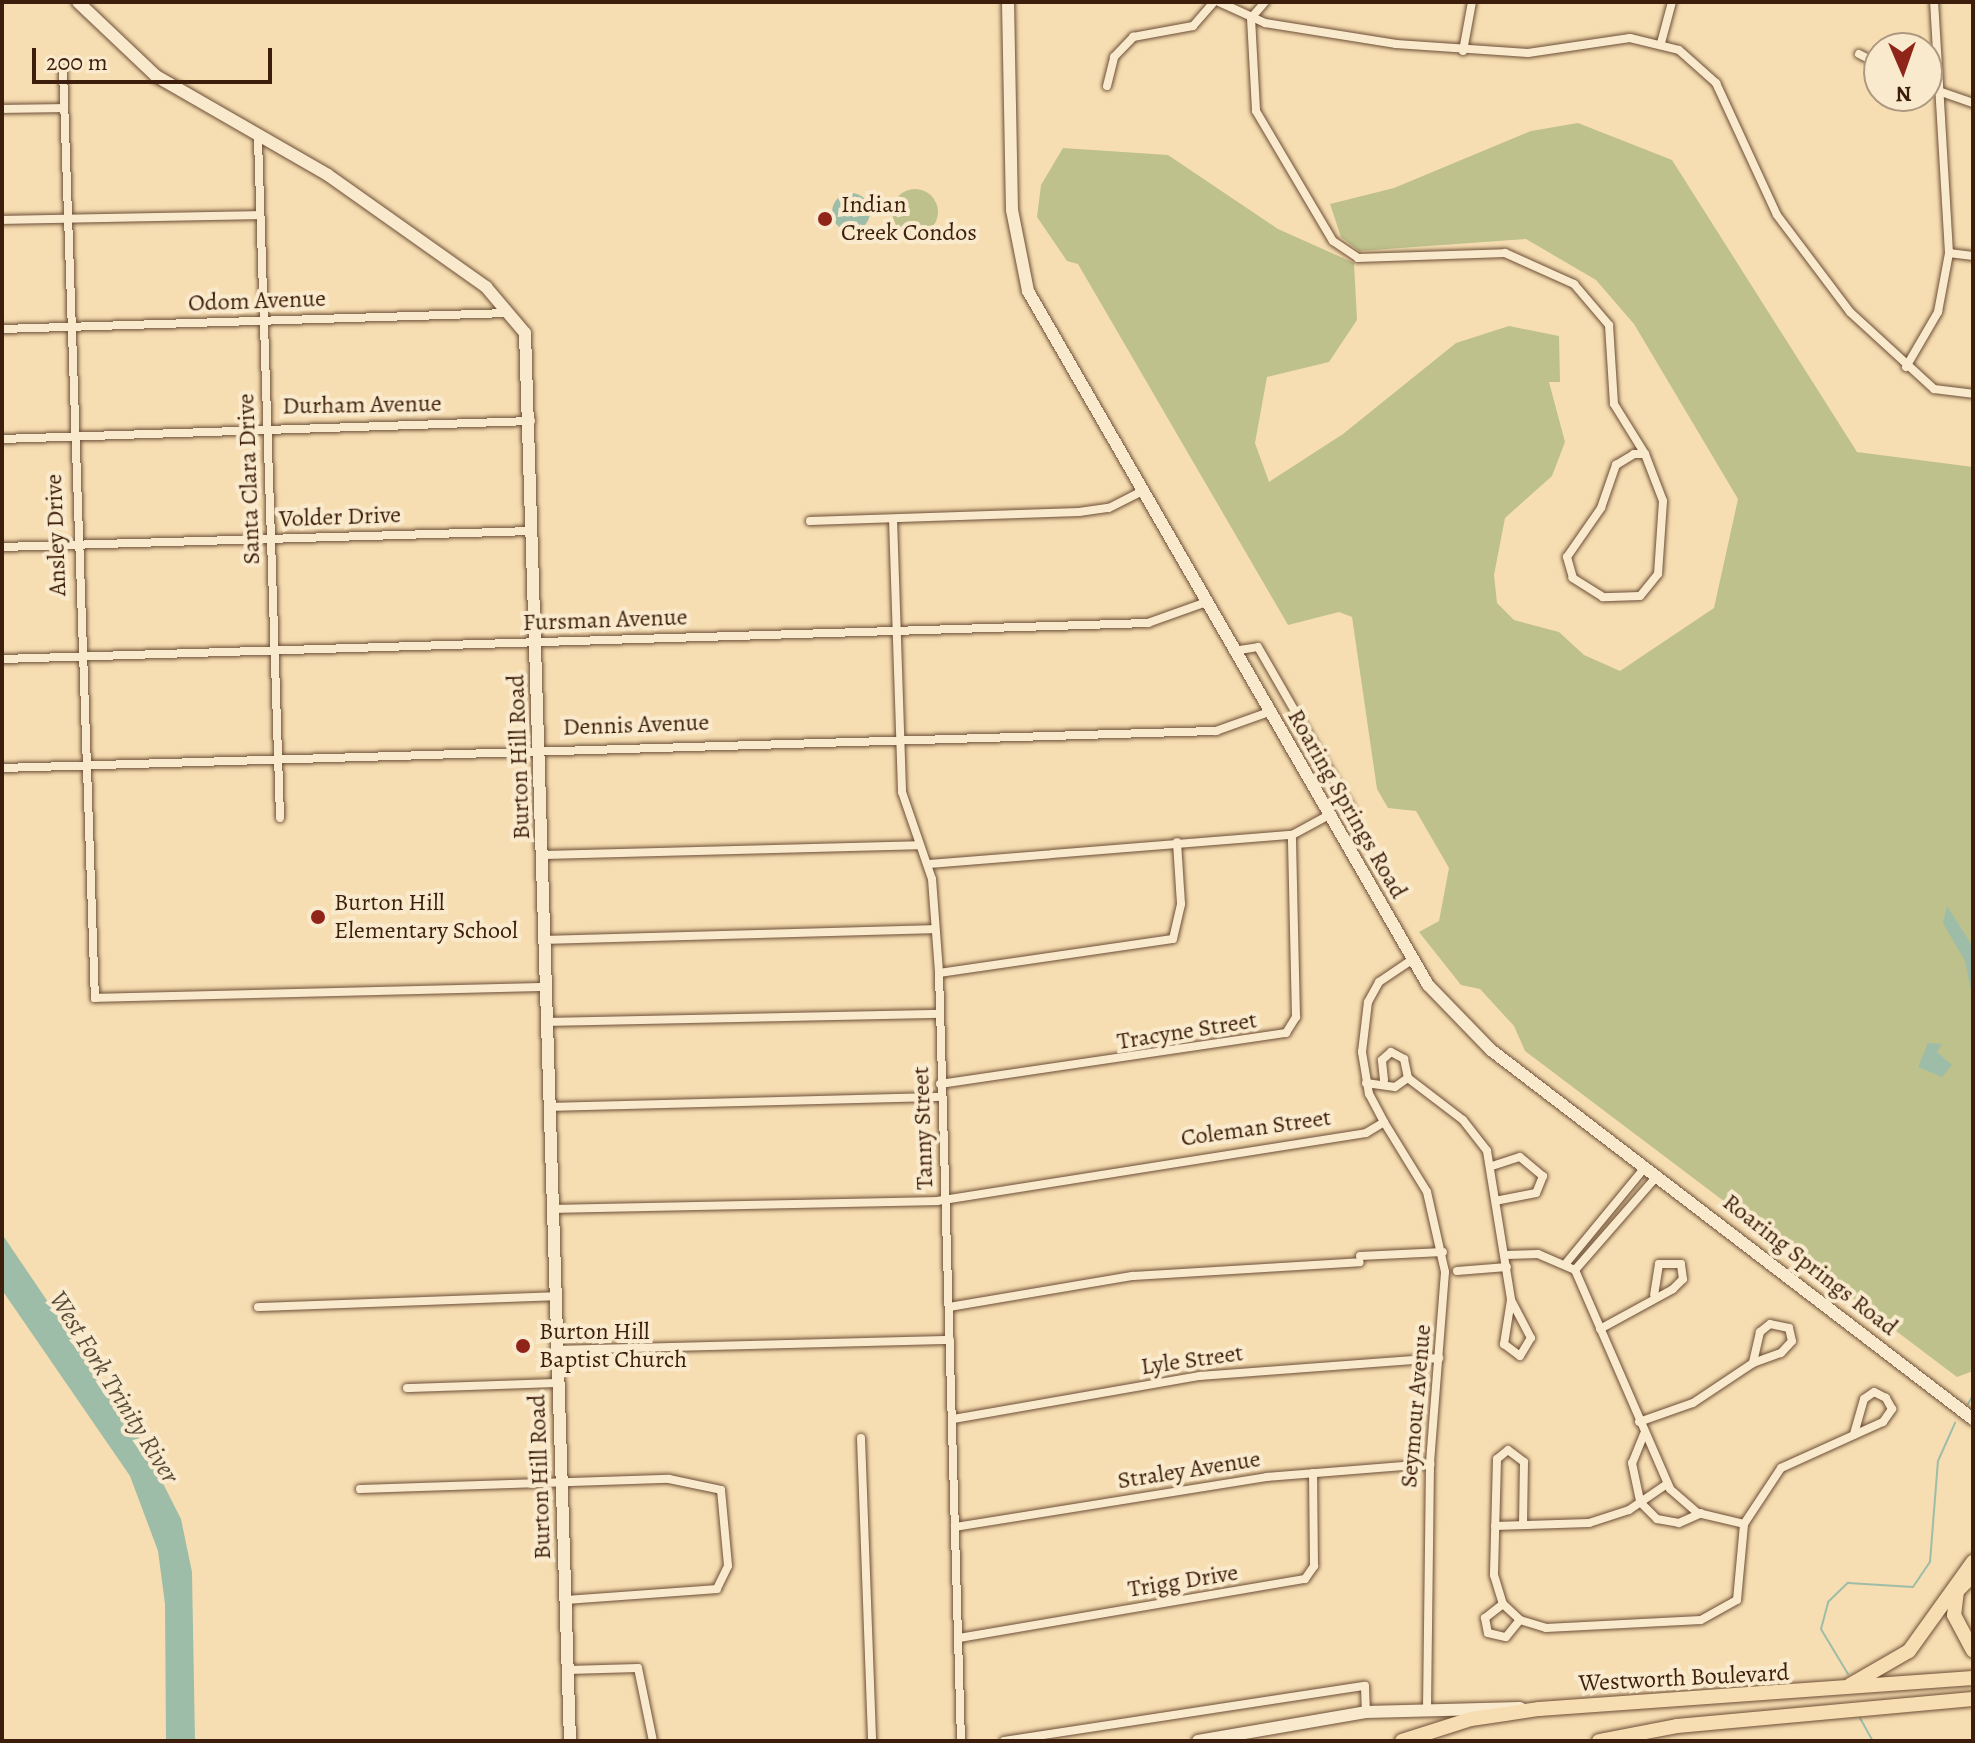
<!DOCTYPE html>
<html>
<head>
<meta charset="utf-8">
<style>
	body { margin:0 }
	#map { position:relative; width:1975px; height:1743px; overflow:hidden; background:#f7deb2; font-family:Alegreya,serif }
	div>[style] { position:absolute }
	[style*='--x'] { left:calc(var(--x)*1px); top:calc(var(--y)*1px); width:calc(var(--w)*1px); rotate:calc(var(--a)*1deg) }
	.green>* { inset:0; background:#bec18b }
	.round { border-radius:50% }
	.water>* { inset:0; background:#9ebda8 }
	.stream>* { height:2px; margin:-1px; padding:0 1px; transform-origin:1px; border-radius:1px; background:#9ebda8 }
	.roads { filter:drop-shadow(0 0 2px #6c4e36) drop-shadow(0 0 2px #6c4e36) }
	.street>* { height:8px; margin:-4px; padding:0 4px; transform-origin:4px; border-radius:4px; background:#faeacd }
	.secondary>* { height:12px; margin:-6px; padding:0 6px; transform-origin:6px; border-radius:6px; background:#faeacd }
	.primary>* { height:14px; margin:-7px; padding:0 7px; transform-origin:7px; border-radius:7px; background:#f7deb2 }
	.dots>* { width:22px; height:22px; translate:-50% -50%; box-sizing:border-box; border:4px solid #faeacd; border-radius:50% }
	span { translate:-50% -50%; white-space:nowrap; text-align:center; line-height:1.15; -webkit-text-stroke:8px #faeacd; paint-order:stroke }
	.poi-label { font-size:24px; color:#3d1e0c }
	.left { translate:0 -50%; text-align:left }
	.street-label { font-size:24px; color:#3d1e0c }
	.water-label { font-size:26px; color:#5a4e3b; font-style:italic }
	.frame { position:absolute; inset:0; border:4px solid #3d1e0c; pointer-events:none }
	.north { position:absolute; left:1863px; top:32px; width:80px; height:80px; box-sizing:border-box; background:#faeacd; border:2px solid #ae9880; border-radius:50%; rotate:178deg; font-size:22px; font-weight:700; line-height:32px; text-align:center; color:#3d1e0c }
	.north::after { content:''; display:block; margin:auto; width:28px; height:36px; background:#8f2418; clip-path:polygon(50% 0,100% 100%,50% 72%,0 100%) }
	.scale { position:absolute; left:32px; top:48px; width:240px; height:36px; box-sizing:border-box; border:4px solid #3d1e0c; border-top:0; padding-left:10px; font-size:24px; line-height:28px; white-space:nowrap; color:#3d1e0c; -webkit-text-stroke:6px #faeacd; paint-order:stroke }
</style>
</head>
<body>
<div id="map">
	<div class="green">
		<div style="clip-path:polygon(1578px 123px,1672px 160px,1857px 452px,1973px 467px,1973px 1371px,1957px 1377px,1525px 1051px,1514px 1026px,1480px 989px,1461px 985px,1419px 932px,1439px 921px,1449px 868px,1416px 811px,1388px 808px,1377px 789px,1352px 617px,1339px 612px,1288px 625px,1078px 264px,1067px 261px,1037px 217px,1041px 185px,1063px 148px,1168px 155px,1278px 229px,1354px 263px,1357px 320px,1329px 362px,1267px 377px,1255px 443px,1269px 482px,1343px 434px,1456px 343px,1509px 326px,1559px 336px,1560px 382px,1549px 382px,1565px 442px,1552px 476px,1505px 518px,1494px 575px,1497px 603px,1514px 620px,1559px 632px,1584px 655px,1620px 671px,1714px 608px,1738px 499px,1634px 324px,1596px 280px,1526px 239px,1359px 251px,1341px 237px,1330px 204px,1394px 188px,1531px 131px)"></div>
		<div class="round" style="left:892px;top:189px;width:46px;height:46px"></div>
	</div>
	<div class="water">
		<div class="round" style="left:832px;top:193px;width:38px;height:38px"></div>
		<div style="clip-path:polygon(1947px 906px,1973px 947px,1973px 1000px,1965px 961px,1943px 923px)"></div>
		<div style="clip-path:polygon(1928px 1043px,1942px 1044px,1937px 1052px,1952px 1065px,1942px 1077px,1918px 1067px)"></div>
		<div style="clip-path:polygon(2px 1234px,140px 1438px,181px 1519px,192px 1572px,195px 1741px,166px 1741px,165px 1604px,158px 1551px,130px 1476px,2px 1290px)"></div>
	</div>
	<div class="stream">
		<div style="--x:1968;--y:1404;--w:10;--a:-61"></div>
		<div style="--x:1848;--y:1674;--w:52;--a:-121"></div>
		<div style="--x:1821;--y:1629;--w:28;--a:-75"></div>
		<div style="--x:1828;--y:1602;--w:28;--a:-44"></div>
		<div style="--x:1848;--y:1583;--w:65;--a:3.5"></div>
		<div style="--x:1913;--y:1587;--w:30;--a:-56"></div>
		<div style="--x:1930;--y:1562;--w:101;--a:-85.5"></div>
		<div style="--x:1938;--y:1461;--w:42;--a:-65.9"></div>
		<div style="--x:1860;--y:1718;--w:26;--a:61"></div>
	</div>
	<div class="roads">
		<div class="street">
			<div style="--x:1219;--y:2;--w:51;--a:24.5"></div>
			<div style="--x:1265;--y:23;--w:133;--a:9.1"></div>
			<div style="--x:1396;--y:44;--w:132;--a:3.9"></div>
			<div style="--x:1528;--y:53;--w:103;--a:-8.4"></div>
			<div style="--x:1630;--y:38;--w:50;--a:13.8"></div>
			<div style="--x:1679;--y:50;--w:50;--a:41.7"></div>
			<div style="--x:1716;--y:83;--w:145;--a:65.2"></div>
			<div style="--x:1777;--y:215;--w:121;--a:53"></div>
			<div style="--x:1850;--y:312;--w:114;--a:42.5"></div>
			<div style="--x:1934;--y:389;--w:39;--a:7"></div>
			<div style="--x:1265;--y:2;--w:21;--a:131"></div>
			<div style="--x:1251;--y:18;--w:93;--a:86.9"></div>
			<div style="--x:1256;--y:111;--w:151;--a:59.4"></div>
			<div style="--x:1333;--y:241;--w:30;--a:34"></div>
			<div style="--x:1358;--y:258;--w:147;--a:-1.9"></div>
			<div style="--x:1505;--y:253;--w:76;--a:24.2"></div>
			<div style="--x:1574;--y:284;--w:54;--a:49.5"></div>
			<div style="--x:1609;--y:325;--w:79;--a:86.4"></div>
			<div style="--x:1614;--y:404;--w:59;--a:58.2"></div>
			<div style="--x:1661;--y:43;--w:42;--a:-75"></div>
			<div style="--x:1463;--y:51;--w:50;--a:-79.6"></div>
			<div style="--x:1859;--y:54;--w:22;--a:27"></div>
			<div style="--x:63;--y:70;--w:929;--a:88.03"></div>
			<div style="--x:95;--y:998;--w:452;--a:-1.4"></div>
			<div style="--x:1107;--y:86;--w:30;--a:-76"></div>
			<div style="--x:1114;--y:57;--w:28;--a:-46"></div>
			<div style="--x:1133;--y:37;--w:61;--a:-10.4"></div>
			<div style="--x:1193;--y:26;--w:32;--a:-49"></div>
			<div style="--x:1927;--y:87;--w:49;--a:19.2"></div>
			<div style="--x:2;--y:109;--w:62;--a:-0.9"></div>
			<div style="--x:258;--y:139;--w:679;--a:88.14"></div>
			<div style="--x:2;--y:220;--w:258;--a:-1.1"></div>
			<div style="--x:1949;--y:253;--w:24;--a:7"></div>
			<div style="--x:2;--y:329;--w:507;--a:-1.81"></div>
			<div style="--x:1906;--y:367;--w:64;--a:-59.8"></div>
			<div style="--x:1938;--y:312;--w:60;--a:-79.4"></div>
			<div style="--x:1949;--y:253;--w:251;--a:-93.4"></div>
			<div style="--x:2;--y:439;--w:529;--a:-1.95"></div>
			<div style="--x:1634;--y:454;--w:11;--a:0"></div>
			<div style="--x:1645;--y:454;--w:50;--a:69"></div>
			<div style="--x:1663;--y:501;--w:73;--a:93.9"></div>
			<div style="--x:1658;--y:574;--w:28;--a:129"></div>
			<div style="--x:1640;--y:596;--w:37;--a:178"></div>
			<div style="--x:1603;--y:597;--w:36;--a:-148"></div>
			<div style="--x:1573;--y:578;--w:22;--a:-106"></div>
			<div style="--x:1567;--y:557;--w:60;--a:-55.2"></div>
			<div style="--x:1601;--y:508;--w:46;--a:-70.8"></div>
			<div style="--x:1616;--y:465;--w:21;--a:-31"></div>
			<div style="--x:893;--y:519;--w:273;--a:88.1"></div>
			<div style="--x:902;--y:792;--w:92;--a:71"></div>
			<div style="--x:932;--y:879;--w:94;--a:85.7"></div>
			<div style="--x:939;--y:973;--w:768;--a:88.36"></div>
			<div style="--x:810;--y:521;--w:269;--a:-1.9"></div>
			<div style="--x:1079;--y:512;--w:30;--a:-8"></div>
			<div style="--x:1109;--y:508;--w:35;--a:-27"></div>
			<div style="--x:2;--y:547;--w:531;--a:-1.73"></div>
			<div style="--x:1233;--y:651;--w:25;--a:-9"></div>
			<div style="--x:1258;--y:647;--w:187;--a:60.1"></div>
			<div style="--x:2;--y:659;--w:1147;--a:-1.8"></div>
			<div style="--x:1148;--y:623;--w:59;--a:-19.7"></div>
			<div style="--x:2;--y:768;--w:1215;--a:-1.75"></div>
			<div style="--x:1216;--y:731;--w:56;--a:-19.7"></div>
			<div style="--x:544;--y:855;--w:374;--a:-1.5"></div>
			<div style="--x:929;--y:864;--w:364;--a:-4.6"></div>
			<div style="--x:1292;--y:835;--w:42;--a:-28.4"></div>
			<div style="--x:546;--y:940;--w:389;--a:-1.6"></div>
			<div style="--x:939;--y:973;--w:236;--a:-8.3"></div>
			<div style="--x:1173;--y:939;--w:36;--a:-77"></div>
			<div style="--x:1181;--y:904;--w:62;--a:-93.7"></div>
			<div style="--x:549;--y:1022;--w:390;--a:-1.2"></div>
			<div style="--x:1408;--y:1078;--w:69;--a:37.4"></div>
			<div style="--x:1463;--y:1120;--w:39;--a:52"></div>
			<div style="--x:1487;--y:1151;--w:151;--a:80.8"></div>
			<div style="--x:1511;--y:1300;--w:45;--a:99"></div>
			<div style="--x:1504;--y:1344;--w:20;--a:37"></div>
			<div style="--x:1520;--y:1356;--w:21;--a:-59"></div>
			<div style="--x:1531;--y:1338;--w:43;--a:-117.8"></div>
			<div style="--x:1384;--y:1080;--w:20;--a:-96"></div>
			<div style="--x:1382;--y:1060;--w:12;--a:-42"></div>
			<div style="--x:1391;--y:1052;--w:15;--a:28"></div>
			<div style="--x:1404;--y:1059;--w:19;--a:78"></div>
			<div style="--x:1366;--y:1083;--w:29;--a:8"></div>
			<div style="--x:1395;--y:1087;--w:16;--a:-35"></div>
			<div style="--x:940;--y:1084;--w:350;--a:-8.4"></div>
			<div style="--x:1286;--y:1033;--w:19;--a:-58"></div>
			<div style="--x:1296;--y:1017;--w:182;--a:-91.3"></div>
			<div style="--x:551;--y:1107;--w:390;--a:-1.5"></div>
			<div style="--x:1384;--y:1122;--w:82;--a:58.4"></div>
			<div style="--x:1427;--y:1192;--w:82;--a:77.3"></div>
			<div style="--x:1445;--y:1272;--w:193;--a:94.5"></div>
			<div style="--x:1430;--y:1464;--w:244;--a:90.7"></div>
			<div style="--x:1492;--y:1166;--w:29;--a:-18"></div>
			<div style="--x:1520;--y:1157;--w:30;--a:40"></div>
			<div style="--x:1543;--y:1176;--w:18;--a:112"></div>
			<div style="--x:1536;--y:1193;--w:38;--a:169"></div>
			<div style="--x:554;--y:1209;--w:383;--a:-1.2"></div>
			<div style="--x:937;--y:1201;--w:434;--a:-9"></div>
			<div style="--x:1366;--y:1133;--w:21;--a:-31"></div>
			<div style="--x:1384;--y:1122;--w:32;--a:-118"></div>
			<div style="--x:1369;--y:1094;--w:43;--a:-99.5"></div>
			<div style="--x:1362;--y:1052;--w:50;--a:-83.2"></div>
			<div style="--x:1368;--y:1002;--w:23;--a:-61"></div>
			<div style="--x:1379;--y:982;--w:40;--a:-34"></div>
			<div style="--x:1506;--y:1255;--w:32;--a:-2"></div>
			<div style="--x:1538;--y:1254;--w:40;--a:23.4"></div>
			<div style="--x:1575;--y:1270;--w:239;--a:66.5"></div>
			<div style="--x:1670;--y:1489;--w:37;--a:41"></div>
			<div style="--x:1698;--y:1513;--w:47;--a:13.4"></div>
			<div style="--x:1360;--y:1256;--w:83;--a:-2.8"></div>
			<div style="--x:1567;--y:1262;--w:124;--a:-50.5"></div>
			<div style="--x:1575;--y:1270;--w:126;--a:-48.9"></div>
			<div style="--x:1457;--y:1271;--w:50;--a:-4.6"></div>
			<div style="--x:258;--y:1307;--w:299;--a:-2.1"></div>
			<div style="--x:949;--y:1307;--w:187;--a:-9.6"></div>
			<div style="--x:1133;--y:1276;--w:227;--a:-3.5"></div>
			<div style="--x:1600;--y:1329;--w:83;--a:-28.7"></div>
			<div style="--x:1673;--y:1289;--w:14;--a:-45"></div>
			<div style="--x:1683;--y:1279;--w:15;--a:-98"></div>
			<div style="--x:1681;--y:1264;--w:22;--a:180"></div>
			<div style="--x:1659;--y:1264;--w:31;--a:99"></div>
			<div style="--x:558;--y:1350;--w:392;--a:-1.5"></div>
			<div style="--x:407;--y:1388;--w:152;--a:-1.9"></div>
			<div style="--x:953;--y:1419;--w:251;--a:-9.9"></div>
			<div style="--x:1200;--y:1376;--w:240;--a:-4.3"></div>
			<div style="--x:1639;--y:1422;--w:57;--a:-19.4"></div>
			<div style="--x:1693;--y:1403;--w:72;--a:-33.7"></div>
			<div style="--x:1753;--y:1363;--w:30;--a:-20"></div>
			<div style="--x:1781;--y:1353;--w:16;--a:-47"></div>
			<div style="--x:1792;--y:1341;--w:13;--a:-103"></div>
			<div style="--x:1789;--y:1328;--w:19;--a:-168"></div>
			<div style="--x:1770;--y:1324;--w:13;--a:141"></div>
			<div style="--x:1760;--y:1332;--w:32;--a:103"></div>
			<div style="--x:1644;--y:1434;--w:31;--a:112"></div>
			<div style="--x:1632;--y:1463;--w:40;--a:78"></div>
			<div style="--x:1640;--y:1502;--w:24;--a:45"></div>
			<div style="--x:1657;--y:1519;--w:22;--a:10"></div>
			<div style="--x:1679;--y:1523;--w:24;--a:-24"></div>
			<div style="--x:861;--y:1438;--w:303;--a:87.9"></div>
			<div style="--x:360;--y:1489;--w:309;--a:-1.9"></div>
			<div style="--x:669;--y:1479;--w:53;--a:11.9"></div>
			<div style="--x:721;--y:1490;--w:76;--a:84.7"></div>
			<div style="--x:728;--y:1566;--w:25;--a:116"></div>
			<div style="--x:717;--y:1589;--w:151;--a:175.8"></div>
			<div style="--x:1523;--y:1525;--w:63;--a:-89.1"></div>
			<div style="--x:1524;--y:1462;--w:20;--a:-143"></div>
			<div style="--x:1508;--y:1450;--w:14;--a:141"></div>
			<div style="--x:1497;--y:1459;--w:116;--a:91.5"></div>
			<div style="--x:1494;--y:1575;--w:30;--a:73"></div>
			<div style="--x:1503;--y:1604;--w:23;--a:43"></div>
			<div style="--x:1520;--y:1620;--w:27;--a:17"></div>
			<div style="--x:1546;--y:1628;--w:155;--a:-3"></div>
			<div style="--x:1701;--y:1620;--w:41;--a:-29.1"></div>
			<div style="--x:1737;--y:1600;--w:76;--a:-84.7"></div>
			<div style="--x:1744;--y:1524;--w:67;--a:-56.5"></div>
			<div style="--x:1781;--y:1468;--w:112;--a:-24.3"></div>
			<div style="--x:1883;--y:1422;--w:16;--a:-55"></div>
			<div style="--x:1892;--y:1409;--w:13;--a:-119"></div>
			<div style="--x:1886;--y:1398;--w:13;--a:-153"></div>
			<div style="--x:1874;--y:1392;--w:12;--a:145"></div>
			<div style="--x:1864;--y:1399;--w:37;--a:106"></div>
			<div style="--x:1495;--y:1526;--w:94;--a:-1.8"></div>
			<div style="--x:1589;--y:1523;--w:42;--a:-18"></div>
			<div style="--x:1629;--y:1510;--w:46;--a:-34.4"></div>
			<div style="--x:955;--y:1527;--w:316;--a:-9.1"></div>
			<div style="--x:1267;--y:1477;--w:164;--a:-4.6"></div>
			<div style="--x:1503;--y:1604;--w:23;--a:142"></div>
			<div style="--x:1485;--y:1618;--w:15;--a:79"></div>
			<div style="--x:1488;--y:1633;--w:18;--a:13"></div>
			<div style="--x:1506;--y:1637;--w:22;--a:-51"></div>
			<div style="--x:959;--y:1638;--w:351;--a:-9.7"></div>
			<div style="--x:1305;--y:1579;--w:16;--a:-55"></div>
			<div style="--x:1314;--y:1566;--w:93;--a:-90.6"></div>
			<div style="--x:568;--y:1670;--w:70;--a:-1.6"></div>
			<div style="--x:638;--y:1668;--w:75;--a:78.4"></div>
			<div style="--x:1004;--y:1741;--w:365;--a:-8.7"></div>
			<div style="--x:1365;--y:1686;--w:26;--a:88"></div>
		</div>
		<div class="secondary">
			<div style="--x:78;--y:2;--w:108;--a:43.5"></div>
			<div style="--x:156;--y:76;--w:198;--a:29.9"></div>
			<div style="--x:328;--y:175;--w:194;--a:35.3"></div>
			<div style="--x:486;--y:287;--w:60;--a:49.7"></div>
			<div style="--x:525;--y:333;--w:1409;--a:88.17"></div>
			<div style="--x:1008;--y:2;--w:208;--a:88.9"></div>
			<div style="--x:1012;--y:210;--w:83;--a:78.8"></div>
			<div style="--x:1028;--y:291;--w:801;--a:60.04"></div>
			<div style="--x:1428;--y:985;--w:91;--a:45.9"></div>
			<div style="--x:1491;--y:1050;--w:607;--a:37.44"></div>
			<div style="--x:1198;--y:1741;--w:170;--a:-9.8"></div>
			<div style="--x:1366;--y:1712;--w:154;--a:-1.5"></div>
		</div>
		<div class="primary">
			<div style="--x:1973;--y:1575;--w:23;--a:135"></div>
			<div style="--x:1957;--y:1591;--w:24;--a:97"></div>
			<div style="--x:1954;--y:1615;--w:40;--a:62"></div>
			<div style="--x:1850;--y:1685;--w:68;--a:-30"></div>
			<div style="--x:1909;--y:1651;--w:110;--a:-54.3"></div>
			<div style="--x:1402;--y:1741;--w:72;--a:-17.7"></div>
			<div style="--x:1471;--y:1719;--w:69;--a:-8.4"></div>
			<div style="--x:1539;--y:1709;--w:435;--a:-4.1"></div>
			<div style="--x:1599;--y:1741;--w:79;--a:-10.9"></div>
			<div style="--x:1677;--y:1726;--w:297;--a:-5.2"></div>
		</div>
	</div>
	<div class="dots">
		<div style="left:825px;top:219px;background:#8f2418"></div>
		<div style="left:318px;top:917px;background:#8f2418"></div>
		<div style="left:523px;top:1346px;background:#8f2418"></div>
	</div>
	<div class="poi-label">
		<span class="left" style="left:841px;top:219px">Indian<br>Creek Condos</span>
		<span class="left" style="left:334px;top:917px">Burton Hill<br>Elementary School</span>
		<span class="left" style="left:539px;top:1346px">Burton Hill<br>Baptist Church</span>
	</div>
	<div class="street-label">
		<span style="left:257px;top:301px;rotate:-2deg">Odom Avenue</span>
		<span style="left:362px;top:405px;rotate:-1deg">Durham Avenue</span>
		<span style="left:249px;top:479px;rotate:-92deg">Santa Clara Drive</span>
		<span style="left:340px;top:517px;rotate:-2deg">Volder Drive</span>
		<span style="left:56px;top:535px;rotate:-92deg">Ansley Drive</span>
		<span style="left:605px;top:620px;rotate:-2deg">Fursman Avenue</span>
		<span style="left:636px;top:725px;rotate:-2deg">Dennis Avenue</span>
		<span style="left:519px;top:757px;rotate:-92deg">Burton Hill Road</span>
		<span style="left:1347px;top:804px;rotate:60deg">Roaring Springs Road</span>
		<span style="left:1187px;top:1031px;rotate:-9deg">Tracyne Street</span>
		<span style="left:923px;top:1128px;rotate:-92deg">Tanny Street</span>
		<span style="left:1256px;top:1128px;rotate:-8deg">Coleman Street</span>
		<span style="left:1810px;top:1265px;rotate:38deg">Roaring Springs Road</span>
		<span style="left:1192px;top:1360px;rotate:-8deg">Lyle Street</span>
		<span style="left:1416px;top:1406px;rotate:-85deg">Seymour Avenue</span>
		<span style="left:1189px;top:1470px;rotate:-9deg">Straley Avenue</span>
		<span style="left:540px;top:1477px;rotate:-92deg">Burton Hill Road</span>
		<span style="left:1183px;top:1581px;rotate:-9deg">Trigg Drive</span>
		<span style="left:1684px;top:1678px;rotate:-3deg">Westworth Boulevard</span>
	</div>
	<div class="water-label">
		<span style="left:114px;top:1387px;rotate:58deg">West Fork Trinity River</span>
	</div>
	<div class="frame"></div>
	<div class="north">N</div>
	<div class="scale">200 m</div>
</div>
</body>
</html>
